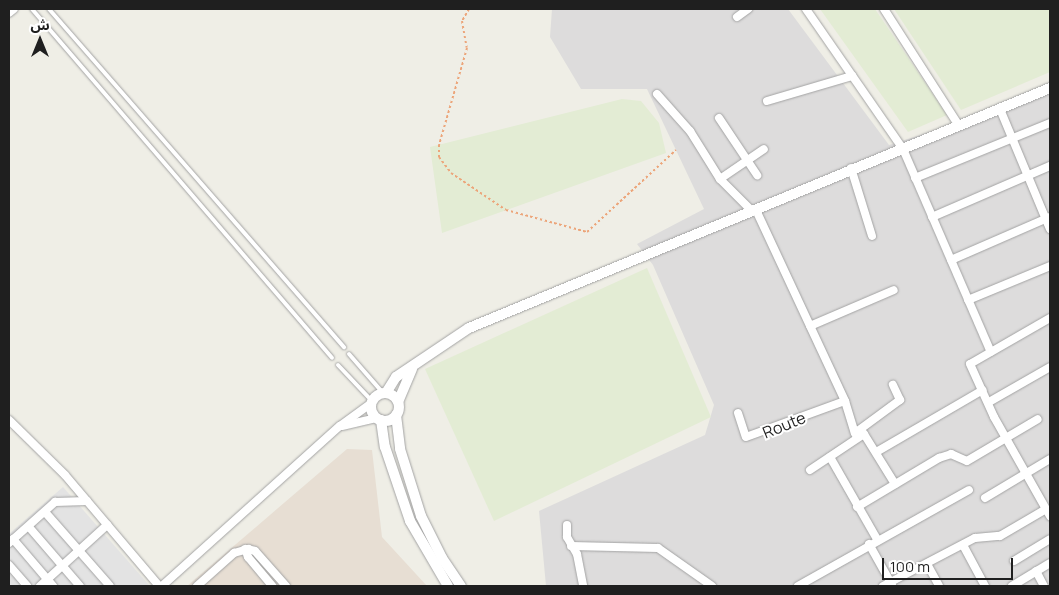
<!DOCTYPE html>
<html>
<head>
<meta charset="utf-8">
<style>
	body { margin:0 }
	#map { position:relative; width:1059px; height:595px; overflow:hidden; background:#efeee6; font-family:Manrope,"Noto Sans Arabic",sans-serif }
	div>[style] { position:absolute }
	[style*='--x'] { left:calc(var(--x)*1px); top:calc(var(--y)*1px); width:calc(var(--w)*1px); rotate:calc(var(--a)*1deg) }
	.residential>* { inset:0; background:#dddcdc }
	.military>* { inset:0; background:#e7ded3 }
	.farmland>* { inset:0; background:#e3ecd4 }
	.parking>* { inset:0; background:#e3e3e3 }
	.path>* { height:2px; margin-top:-1px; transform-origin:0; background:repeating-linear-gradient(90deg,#eca57a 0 2.5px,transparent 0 5px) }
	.roads { filter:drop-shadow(0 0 1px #a3a3a3) drop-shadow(0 0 1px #a3a3a3) }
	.service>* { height:4px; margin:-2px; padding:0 2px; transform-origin:2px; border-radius:2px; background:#fff }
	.minor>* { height:8px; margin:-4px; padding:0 4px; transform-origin:4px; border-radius:4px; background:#fff }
	.tertiary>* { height:10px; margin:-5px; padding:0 5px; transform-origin:5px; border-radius:5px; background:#fff }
	.tertiary>.ring { margin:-5px; padding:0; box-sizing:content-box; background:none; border:10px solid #fff; border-radius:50% }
	span { translate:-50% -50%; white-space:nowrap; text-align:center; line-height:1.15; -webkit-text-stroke:4px #fff; paint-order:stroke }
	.street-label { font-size:16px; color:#1f1f1f }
	.frame { position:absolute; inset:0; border:10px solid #1f1f1f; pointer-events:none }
	.north { position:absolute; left:15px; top:15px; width:50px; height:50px; -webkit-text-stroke:4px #fff; paint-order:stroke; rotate:0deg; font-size:14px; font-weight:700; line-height:20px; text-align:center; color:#1f1f1f }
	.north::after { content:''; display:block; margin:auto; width:18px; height:22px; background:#1f1f1f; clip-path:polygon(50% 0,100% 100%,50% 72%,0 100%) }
	.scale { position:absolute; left:882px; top:558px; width:131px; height:22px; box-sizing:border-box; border:2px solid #1f1f1f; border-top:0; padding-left:6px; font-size:15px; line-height:18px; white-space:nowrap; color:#1f1f1f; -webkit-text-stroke:4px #fff; paint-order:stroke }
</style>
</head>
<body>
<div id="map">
	<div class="residential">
		<div style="clip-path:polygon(552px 9px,788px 9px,889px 145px,1050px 94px,1050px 586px,546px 586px,539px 511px,705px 435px,714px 405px,653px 265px,637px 244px,704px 209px,647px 89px,581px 89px,550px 37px)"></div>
	</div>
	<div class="military">
		<div style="clip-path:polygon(347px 449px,372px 450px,382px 537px,427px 586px,187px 586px)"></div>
	</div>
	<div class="farmland">
		<div style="clip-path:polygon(820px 9px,875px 9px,947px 115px,908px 132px)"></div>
		<div style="clip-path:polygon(894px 9px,1050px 9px,1050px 72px,961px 110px)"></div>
		<div style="clip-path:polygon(622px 99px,641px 101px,659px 123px,666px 153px,442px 233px,430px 147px)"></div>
		<div style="clip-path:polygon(647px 268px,711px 417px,494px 521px,425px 369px)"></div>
	</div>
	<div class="parking">
		<div style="clip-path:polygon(63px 487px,149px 585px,147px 586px,9px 586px,9px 534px)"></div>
	</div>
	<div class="path">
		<div style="--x:469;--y:9;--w:14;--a:120"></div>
		<div style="--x:462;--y:21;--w:27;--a:80"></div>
		<div style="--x:467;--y:48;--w:101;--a:106.1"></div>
		<div style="--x:439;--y:145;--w:12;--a:90"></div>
		<div style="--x:439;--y:157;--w:20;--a:53"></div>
		<div style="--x:451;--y:173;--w:66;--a:33.9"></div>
		<div style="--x:506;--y:210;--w:84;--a:15.2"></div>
		<div style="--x:587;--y:232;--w:121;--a:-42.7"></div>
	</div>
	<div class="roads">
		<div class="service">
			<div style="--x:32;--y:9;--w:460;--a:49.3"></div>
			<div style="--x:49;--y:9;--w:449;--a:48.9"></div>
			<div style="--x:349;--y:354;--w:52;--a:48.9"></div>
			<div style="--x:338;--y:365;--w:50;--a:46.6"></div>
		</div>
		<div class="minor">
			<div style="--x:806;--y:9;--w:170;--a:55.3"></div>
			<div style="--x:903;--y:149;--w:221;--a:66.6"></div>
			<div style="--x:884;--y:9;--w:139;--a:57.3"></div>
			<div style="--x:9;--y:13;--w:6;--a:-39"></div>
			<div style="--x:737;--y:17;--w:14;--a:-36"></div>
			<div style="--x:657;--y:94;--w:50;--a:48.3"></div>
			<div style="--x:690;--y:131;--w:57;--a:58"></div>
			<div style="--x:720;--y:179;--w:45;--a:45"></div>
			<div style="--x:767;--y:101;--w:89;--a:-16.4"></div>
			<div style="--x:1000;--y:109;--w:130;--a:67.4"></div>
			<div style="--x:719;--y:118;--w:69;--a:56.3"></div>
			<div style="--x:851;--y:168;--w:71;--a:72.8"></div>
			<div style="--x:915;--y:178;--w:146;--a:-22.2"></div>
			<div style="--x:720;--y:179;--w:53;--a:-34.3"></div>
			<div style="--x:756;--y:210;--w:211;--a:65"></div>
			<div style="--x:845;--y:401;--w:34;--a:73"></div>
			<div style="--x:855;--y:433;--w:56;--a:-36.3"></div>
			<div style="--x:900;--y:400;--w:17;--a:-115"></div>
			<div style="--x:932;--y:217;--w:129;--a:-23.4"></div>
			<div style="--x:951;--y:260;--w:108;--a:-23.5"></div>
			<div style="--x:968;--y:300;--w:89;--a:-22.5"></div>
			<div style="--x:1050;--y:318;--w:92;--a:150.1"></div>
			<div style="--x:970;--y:364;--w:58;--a:65.6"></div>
			<div style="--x:994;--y:417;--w:114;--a:60.5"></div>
			<div style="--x:810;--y:326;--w:91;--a:-23.2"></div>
			<div style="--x:989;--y:402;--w:70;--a:-29.8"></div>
			<div style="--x:738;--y:413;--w:25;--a:72"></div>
			<div style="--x:746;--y:437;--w:105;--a:-20"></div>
			<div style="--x:9;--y:420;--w:78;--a:44.5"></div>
			<div style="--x:65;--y:475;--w:145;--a:49.7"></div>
			<div style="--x:342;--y:426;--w:36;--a:-13"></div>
			<div style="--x:878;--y:451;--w:121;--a:-30.2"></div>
			<div style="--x:830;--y:457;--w:95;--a:60.2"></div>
			<div style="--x:810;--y:470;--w:65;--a:-33.7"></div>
			<div style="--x:864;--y:434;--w:59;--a:58.2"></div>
			<div style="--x:985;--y:498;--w:76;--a:-31"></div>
			<div style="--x:857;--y:507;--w:96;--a:-30.9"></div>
			<div style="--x:939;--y:458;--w:13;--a:-18"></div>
			<div style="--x:951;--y:454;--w:17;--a:24"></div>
			<div style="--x:967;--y:461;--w:82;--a:-30.6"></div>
			<div style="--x:45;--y:512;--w:98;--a:48.7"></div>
			<div style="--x:567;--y:525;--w:12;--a:90"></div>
			<div style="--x:567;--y:537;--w:20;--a:60"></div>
			<div style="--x:577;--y:554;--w:33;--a:79"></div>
			<div style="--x:29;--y:527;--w:78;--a:49.2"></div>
			<div style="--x:13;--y:539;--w:62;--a:49.6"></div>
			<div style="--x:9;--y:543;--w:62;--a:-41.7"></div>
			<div style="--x:55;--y:502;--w:32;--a:-2"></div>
			<div style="--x:869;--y:544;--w:47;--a:60.7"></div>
			<div style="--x:963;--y:545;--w:47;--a:61.8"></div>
			<div style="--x:571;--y:546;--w:87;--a:1.3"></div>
			<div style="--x:658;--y:548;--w:66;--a:35.1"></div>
			<div style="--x:245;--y:549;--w:9;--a:69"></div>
			<div style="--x:248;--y:557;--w:38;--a:50"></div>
			<div style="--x:1014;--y:561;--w:42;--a:-31.4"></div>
			<div style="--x:927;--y:564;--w:25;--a:61"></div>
			<div style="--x:9;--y:565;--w:28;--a:49"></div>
			<div style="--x:1036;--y:571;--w:17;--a:62"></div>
			<div style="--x:40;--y:586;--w:91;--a:-42.3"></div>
			<div style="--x:162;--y:586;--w:239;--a:-42"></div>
			<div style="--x:340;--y:426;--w:39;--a:-36"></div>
			<div style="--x:197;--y:586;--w:50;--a:-41.7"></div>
			<div style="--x:234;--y:553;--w:15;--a:-16"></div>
			<div style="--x:248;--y:549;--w:7;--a:16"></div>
			<div style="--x:255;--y:551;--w:47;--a:48.5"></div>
			<div style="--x:798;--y:586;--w:196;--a:-29.3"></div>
			<div style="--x:883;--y:586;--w:104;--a:-27.6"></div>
			<div style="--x:975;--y:538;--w:25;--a:-5"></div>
			<div style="--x:1000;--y:536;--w:53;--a:-30.4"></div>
			<div style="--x:1012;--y:586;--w:44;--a:-31.2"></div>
		</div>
		<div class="tertiary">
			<div style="--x:386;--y:393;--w:19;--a:-58"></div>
			<div style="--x:396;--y:377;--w:88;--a:-33.9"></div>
			<div style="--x:469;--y:328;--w:629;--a:-22.44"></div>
			<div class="ring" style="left:371px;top:393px;width:18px;height:18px"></div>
			<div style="--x:398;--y:402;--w:36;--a:-67"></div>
			<div style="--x:396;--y:415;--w:34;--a:83"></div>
			<div style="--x:400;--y:449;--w:70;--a:72.6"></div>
			<div style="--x:421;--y:516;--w:47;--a:63.4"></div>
			<div style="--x:442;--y:558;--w:34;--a:56"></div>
			<div style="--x:381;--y:420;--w:27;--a:82"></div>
			<div style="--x:385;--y:447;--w:78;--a:71.3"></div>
			<div style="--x:410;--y:521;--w:75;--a:59.7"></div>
		</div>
	</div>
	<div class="street-label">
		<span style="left:784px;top:425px;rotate:-22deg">Route</span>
	</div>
	<div class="frame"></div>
	<div class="north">ش</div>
	<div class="scale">100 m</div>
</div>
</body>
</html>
